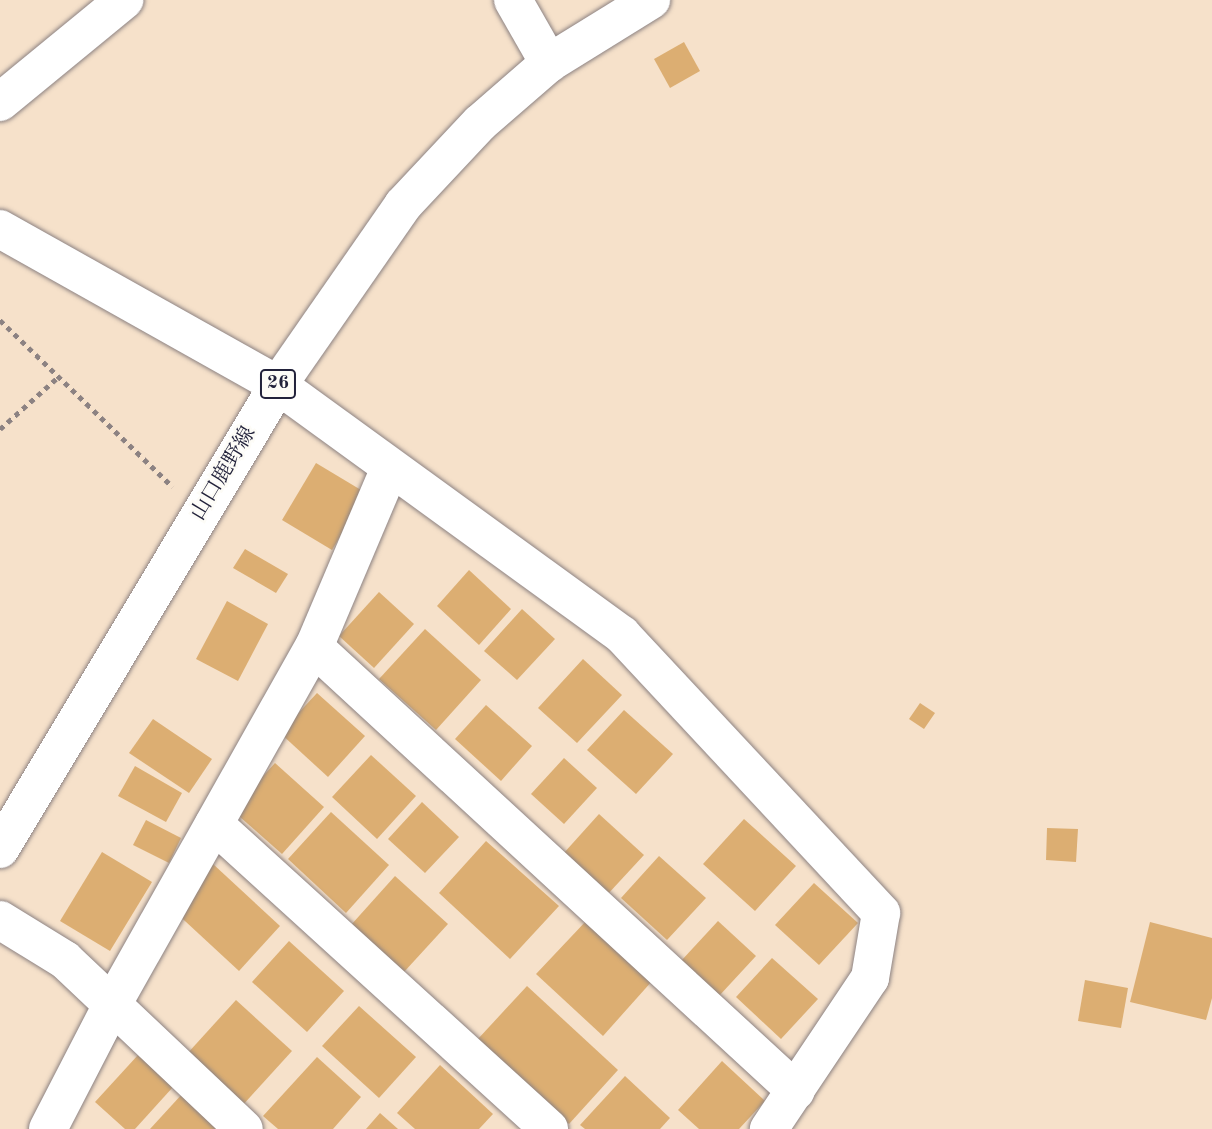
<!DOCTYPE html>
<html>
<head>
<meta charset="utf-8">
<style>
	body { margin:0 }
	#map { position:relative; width:1212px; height:1129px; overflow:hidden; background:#f6e1ca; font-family:"Old Standard TT","Noto Serif JP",serif }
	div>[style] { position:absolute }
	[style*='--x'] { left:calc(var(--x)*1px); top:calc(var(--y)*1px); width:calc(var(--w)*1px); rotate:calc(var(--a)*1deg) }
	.building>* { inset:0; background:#dcae72 }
	.path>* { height:4.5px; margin-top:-2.25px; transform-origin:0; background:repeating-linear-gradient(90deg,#8c8282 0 5px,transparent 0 10px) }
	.roads { filter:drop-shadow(0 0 2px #8c8282) drop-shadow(0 0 2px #8c8282) }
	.street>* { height:38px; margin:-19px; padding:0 19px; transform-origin:19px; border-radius:19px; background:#fff }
	.primary>* { height:38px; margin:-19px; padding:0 19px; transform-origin:19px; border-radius:19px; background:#fff }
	span { translate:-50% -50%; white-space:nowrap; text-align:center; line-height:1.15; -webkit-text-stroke:5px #fdfcf7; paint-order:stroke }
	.shield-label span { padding:2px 5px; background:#fdfcf7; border:2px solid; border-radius:5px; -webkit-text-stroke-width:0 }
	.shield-label { font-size:19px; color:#22223b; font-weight:700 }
	.street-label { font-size:21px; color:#22223b }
</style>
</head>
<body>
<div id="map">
	<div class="building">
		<div style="clip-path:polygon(684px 42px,700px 71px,670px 88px,654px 59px)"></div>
		<div style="clip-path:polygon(316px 463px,366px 493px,332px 550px,282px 520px)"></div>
		<div style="clip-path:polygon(245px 549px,288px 574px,276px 593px,233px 568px)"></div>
		<div style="clip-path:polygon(469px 570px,511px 609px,479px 645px,437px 606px)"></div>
		<div style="clip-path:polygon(379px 592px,414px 624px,374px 668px,339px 636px)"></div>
		<div style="clip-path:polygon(227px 601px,268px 624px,238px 681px,196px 659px)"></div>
		<div style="clip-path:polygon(522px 609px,555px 639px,517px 680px,484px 651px)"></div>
		<div style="clip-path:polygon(425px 629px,481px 680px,436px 730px,379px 679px)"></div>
		<div style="clip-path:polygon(583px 659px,622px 695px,577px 743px,538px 708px)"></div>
		<div style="clip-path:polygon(317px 693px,365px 736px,328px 777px,280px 733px)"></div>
		<div style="clip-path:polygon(920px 703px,935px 713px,924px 729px,909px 719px)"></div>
		<div style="clip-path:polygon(486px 705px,532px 746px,501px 781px,455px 739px)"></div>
		<div style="clip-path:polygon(624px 710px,673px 754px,636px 794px,587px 750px)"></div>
		<div style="clip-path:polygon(153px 719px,212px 759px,189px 793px,129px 753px)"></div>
		<div style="clip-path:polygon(371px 755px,416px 796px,377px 839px,332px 797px)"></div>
		<div style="clip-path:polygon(564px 758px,597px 788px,564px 824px,531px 794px)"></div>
		<div style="clip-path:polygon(275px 763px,324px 807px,282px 854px,232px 810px)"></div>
		<div style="clip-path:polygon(135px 766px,182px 793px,166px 822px,118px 796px)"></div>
		<div style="clip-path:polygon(422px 802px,459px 837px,425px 873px,388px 839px)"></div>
		<div style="clip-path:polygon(331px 812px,389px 865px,346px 913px,288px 859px)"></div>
		<div style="clip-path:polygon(599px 814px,644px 855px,607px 895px,563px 854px)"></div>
		<div style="clip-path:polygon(744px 819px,796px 866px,755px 911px,703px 864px)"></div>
		<div style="clip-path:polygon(146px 820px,181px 838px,169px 863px,133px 845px)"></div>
		<div style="clip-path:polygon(1047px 828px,1078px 829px,1076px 862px,1046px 860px)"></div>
		<div style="clip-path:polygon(486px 841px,559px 906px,510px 959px,439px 893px)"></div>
		<div style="clip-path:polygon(102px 852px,152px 882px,110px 951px,60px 921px)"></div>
		<div style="clip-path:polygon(659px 856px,706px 898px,667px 940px,621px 898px)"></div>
		<div style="clip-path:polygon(213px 864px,280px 926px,239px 971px,172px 909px)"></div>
		<div style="clip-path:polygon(395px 876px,448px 924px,404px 972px,351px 925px)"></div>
		<div style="clip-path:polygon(814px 883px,858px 923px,819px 965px,775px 925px)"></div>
		<div style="clip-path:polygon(587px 920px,653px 980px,603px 1036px,536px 974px)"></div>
		<div style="clip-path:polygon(718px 921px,756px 956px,719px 996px,681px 961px)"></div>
		<div style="clip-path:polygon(1150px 922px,1212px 938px,1212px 998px,1206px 1020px,1130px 1002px)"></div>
		<div style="clip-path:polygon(289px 941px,344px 991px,307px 1032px,252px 982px)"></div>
		<div style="clip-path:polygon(772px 958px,818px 999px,781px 1039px,736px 997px)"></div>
		<div style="clip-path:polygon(1085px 980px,1128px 988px,1121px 1028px,1078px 1021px)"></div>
		<div style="clip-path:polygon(527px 986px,618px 1070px,569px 1124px,477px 1040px)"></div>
		<div style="clip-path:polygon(236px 1000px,292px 1051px,242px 1106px,186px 1055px)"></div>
		<div style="clip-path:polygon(359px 1006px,416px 1057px,379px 1098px,322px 1046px)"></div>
		<div style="clip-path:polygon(138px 1055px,173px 1087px,135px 1129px,125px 1129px,95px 1102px)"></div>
		<div style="clip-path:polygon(317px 1057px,361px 1097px,333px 1129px,278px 1129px,263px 1116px)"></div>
		<div style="clip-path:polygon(722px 1061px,765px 1101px,739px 1129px,699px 1129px,678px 1110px)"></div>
		<div style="clip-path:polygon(440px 1065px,493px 1114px,479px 1129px,415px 1129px,397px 1113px)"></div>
		<div style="clip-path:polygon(625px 1076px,670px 1118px,660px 1129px,585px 1129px,580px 1125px)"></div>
		<div style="clip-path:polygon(183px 1093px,223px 1129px,150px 1129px)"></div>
		<div style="clip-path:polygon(380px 1113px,398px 1129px,366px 1129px)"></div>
	</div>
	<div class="path">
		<div style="--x:0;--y:320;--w:240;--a:44"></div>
		<div style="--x:0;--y:429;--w:75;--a:-41.8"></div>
	</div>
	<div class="roads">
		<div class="street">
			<div style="--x:513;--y:0;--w:73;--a:60.3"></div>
			<div style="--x:0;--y:102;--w:161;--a:-39.4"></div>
			<div style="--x:0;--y:229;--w:319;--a:29.3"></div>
			<div style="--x:278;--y:385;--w:425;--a:36"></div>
			<div style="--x:622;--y:635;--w:380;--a:47"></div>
			<div style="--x:881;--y:913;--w:66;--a:99.6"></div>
			<div style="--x:870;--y:978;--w:182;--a:123.8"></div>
			<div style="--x:314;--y:647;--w:655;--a:42.65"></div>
			<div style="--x:214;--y:824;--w:453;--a:42.3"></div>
			<div style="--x:0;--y:920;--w:76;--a:31.6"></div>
			<div style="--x:65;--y:960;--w:246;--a:43.4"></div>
			<div style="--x:48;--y:1129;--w:142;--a:-62.7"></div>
			<div style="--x:113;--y:1003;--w:409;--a:-60.6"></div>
			<div style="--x:314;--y:647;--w:194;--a:-67"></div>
		</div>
		<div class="primary">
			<div style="--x:0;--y:849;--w:541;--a:-59.07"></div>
			<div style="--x:278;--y:385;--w:219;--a:-55.2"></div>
			<div style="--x:403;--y:205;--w:112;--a:-46.8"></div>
			<div style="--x:480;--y:123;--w:91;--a:-41"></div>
			<div style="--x:549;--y:63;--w:120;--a:-31.7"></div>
		</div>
	</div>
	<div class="shield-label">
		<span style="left:278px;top:384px">26</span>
	</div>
	<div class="street-label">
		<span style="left:224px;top:474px;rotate:-59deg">山口鹿野線</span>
	</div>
</div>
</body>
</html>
